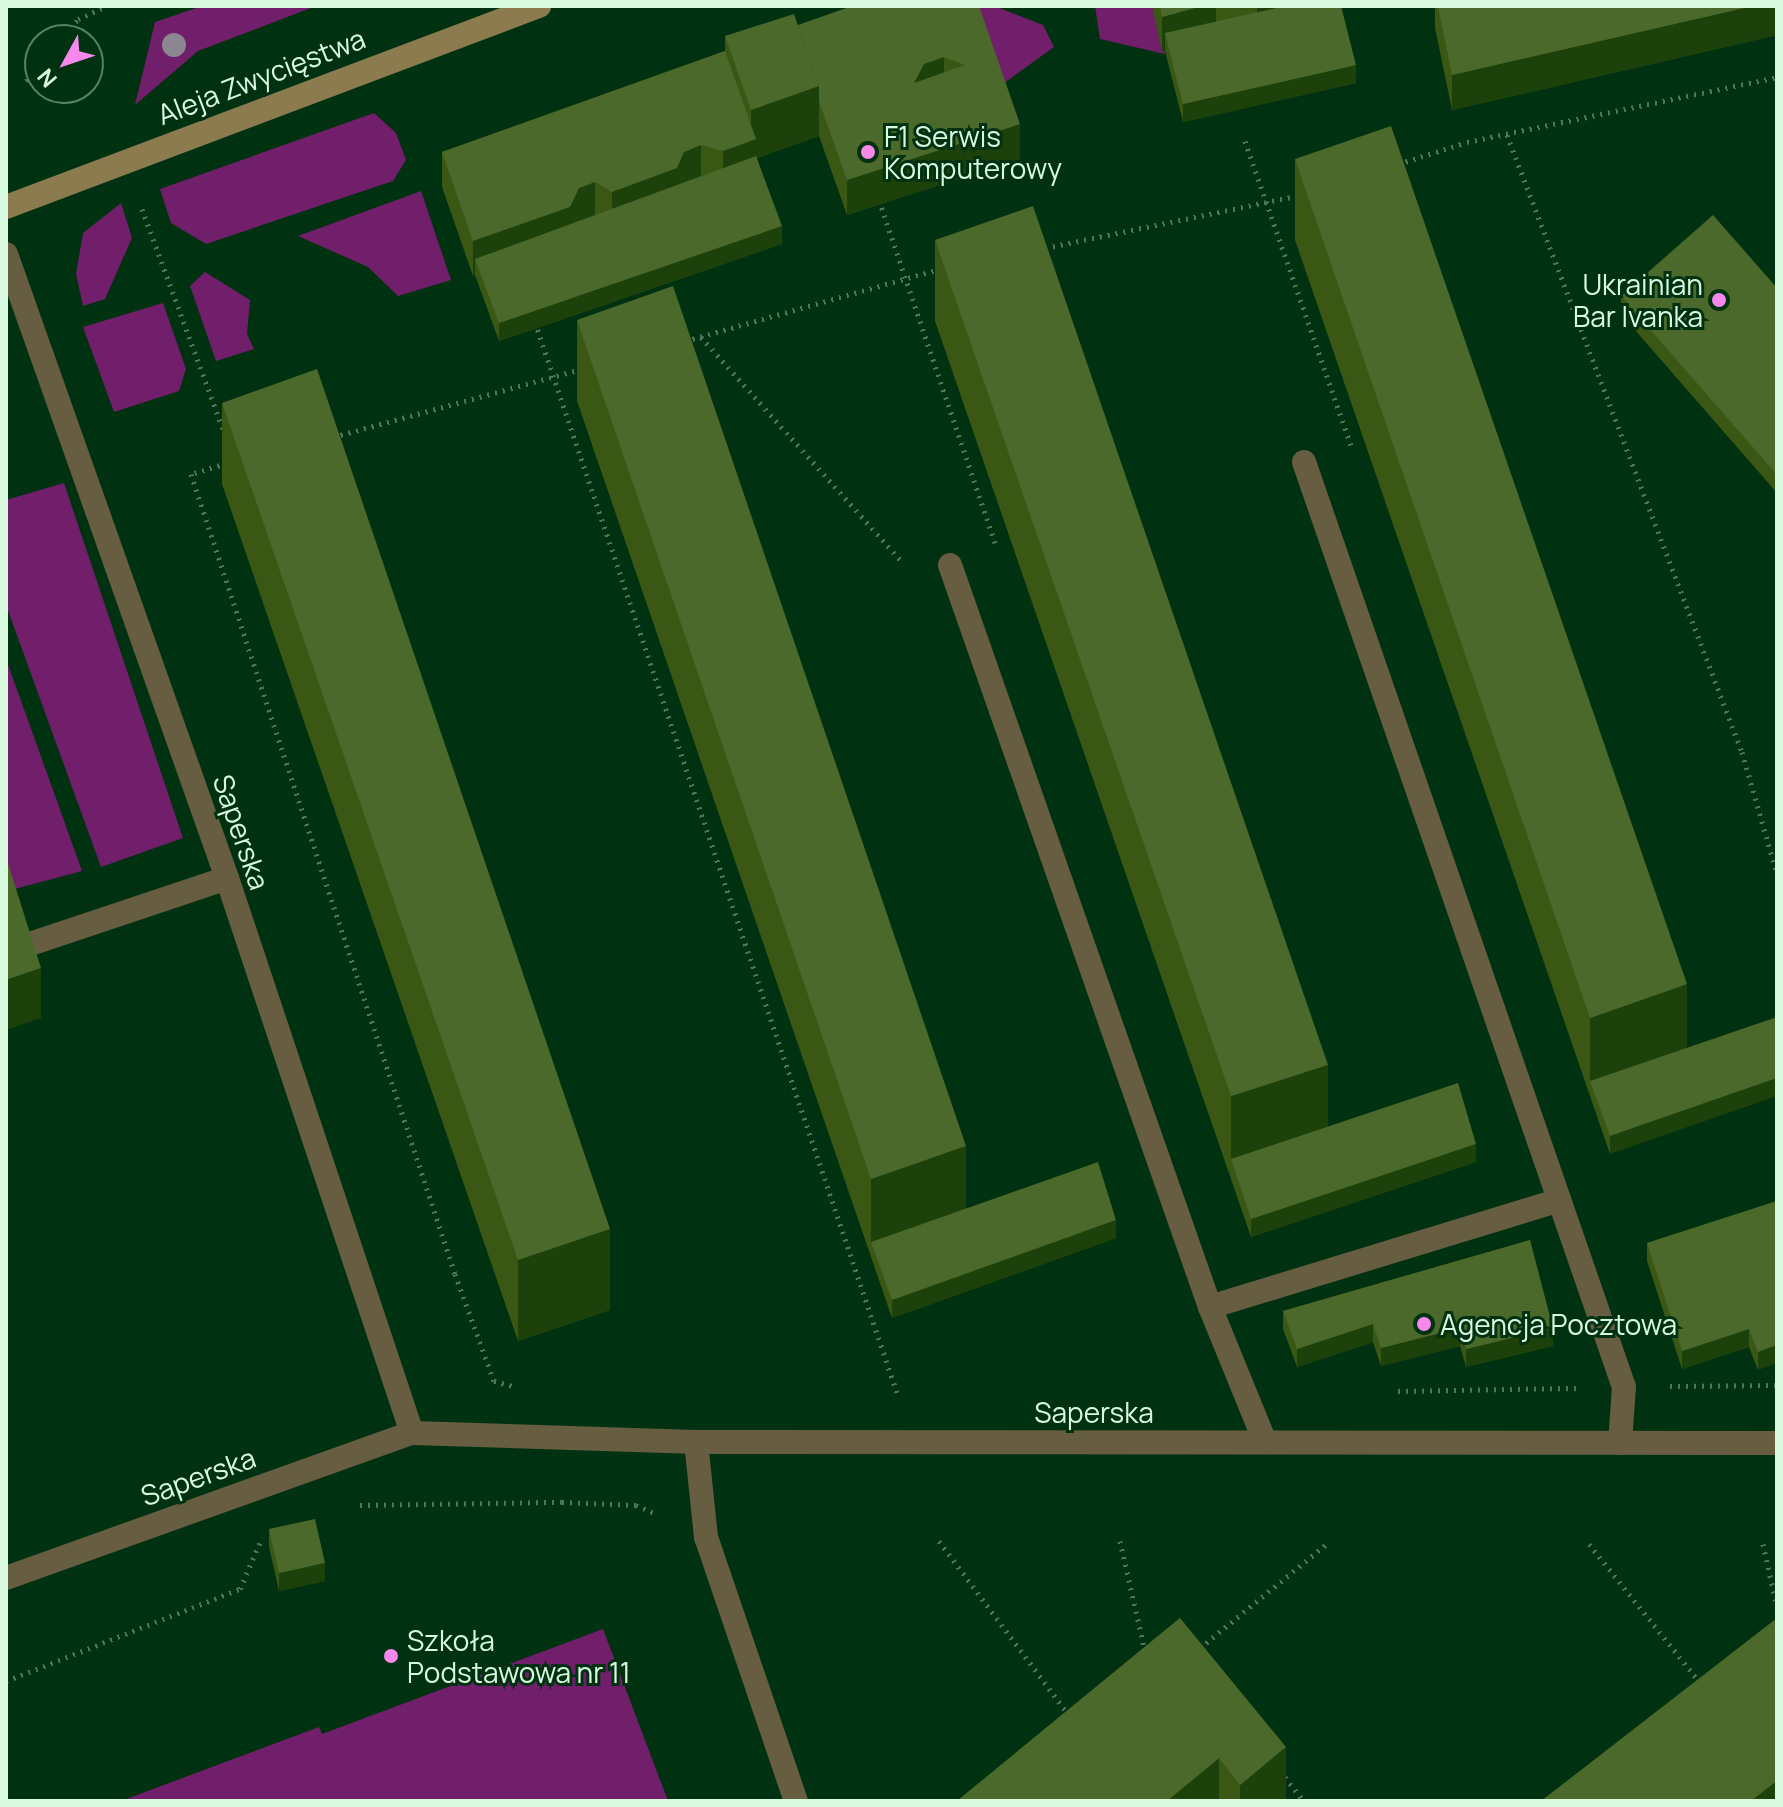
<!DOCTYPE html>
<html>
<head>
<meta charset="utf-8">
<style>
	body { margin:0 }
	#map { position:relative; width:1783px; height:1807px; overflow:hidden; background:#003111; font-family:Manrope,sans-serif }
	div>[style] { position:absolute }
	[style*='--x'] { left:calc(var(--x)*1px); top:calc(var(--y)*1px); width:calc(var(--w)*1px); rotate:calc(var(--a)*1deg) }
	.green>* { inset:0; background:#711e6b }
	.path>* { height:5px; margin-top:-2.5px; transform-origin:0; background:repeating-linear-gradient(90deg,#4c7759 0 2px,transparent 0 8px) }
	.lane>* { height:24px; margin:-12px; padding:0 12px; transform-origin:12px; border-radius:12px; background:#675d41 }
	.street>* { height:24px; margin:-12px; padding:0 12px; transform-origin:12px; border-radius:12px; background:#675d41 }
	.secondary>* { height:24px; margin:-12px; padding:0 12px; transform-origin:12px; border-radius:12px; background:#8b7b4e }
	.trees>* { width:24px; height:24px; margin:-12px; border-radius:50%; background:#8b868f }
	.wall>* { inset:0; background:#3a5714 }
	.shaded-wall>* { inset:0; background:#1c410a }
	.building>* { inset:0; background:#4b692a }
	.dots>* { width:22px; height:22px; translate:-50% -50%; box-sizing:border-box; border:4px solid #003111; border-radius:50% }
	span { translate:-50% -50%; white-space:nowrap; text-align:center; line-height:1.15; -webkit-text-stroke:6px #003111; paint-order:stroke }
	.street-label { font-size:28px; color:#d9f9df }
	.poi-label { font-size:28px; color:#d9f9df }
	.left { translate:0 -50%; text-align:left }
	.right { translate:-100% -50%; text-align:right }
	.frame { position:absolute; inset:0; border:8px solid #d9f9df; pointer-events:none }
	.north { position:absolute; left:24px; top:24px; width:80px; height:80px; box-sizing:border-box; background:#003111; border:2px solid #578163; border-radius:50%; rotate:230deg; font-size:22px; font-weight:700; line-height:32px; text-align:center; color:#d9f9df }
	.north::after { content:''; display:block; margin:auto; width:28px; height:36px; background:#f788ec; clip-path:polygon(50% 0,100% 100%,50% 72%,0 100%) }
</style>
</head>
<body>
<div id="map">
	<div class="green">
		<div style="clip-path:polygon(202px 6px,316px 6px,198px 51px,135px 105px,155px 22px)"></div>
		<div style="clip-path:polygon(978px 6px,994px 6px,1043px 25px,1054px 47px,1003px 84px)"></div>
		<div style="clip-path:polygon(1095px 6px,1152px 6px,1165px 54px,1100px 39px)"></div>
		<div style="clip-path:polygon(374px 113px,396px 133px,406px 160px,393px 181px,206px 244px,171px 223px,160px 189px)"></div>
		<div style="clip-path:polygon(421px 191px,451px 280px,398px 296px,368px 267px,298px 236px)"></div>
		<div style="clip-path:polygon(121px 203px,132px 238px,105px 299px,83px 306px,76px 274px,83px 233px)"></div>
		<div style="clip-path:polygon(205px 272px,250px 300px,247px 334px,254px 349px,216px 361px,190px 286px)"></div>
		<div style="clip-path:polygon(163px 303px,186px 369px,179px 391px,114px 412px,83px 327px)"></div>
		<div style="clip-path:polygon(64px 483px,183px 838px,101px 867px,6px 605px,6px 500px)"></div>
		<div style="clip-path:polygon(6px 659px,82px 871px,11px 890px,6px 876px)"></div>
		<div style="clip-path:polygon(603px 1629px,668px 1801px,121px 1801px,319px 1727px,322px 1734px)"></div>
	</div>
	<div class="path">
		<div style="--x:60;--y:40;--w:28;--a:-49"></div>
		<div style="--x:78;--y:19;--w:32;--a:-24"></div>
		<div style="--x:26;--y:81;--w:22;--a:-51"></div>
		<div style="--x:1507;--y:135;--w:660;--a:69.15"></div>
		<div style="--x:1742;--y:752;--w:127;--a:74"></div>
		<div style="--x:1245;--y:141;--w:322;--a:70.8"></div>
		<div style="--x:1398;--y:164;--w:72;--a:-17.7"></div>
		<div style="--x:1467;--y:142;--w:317;--a:-11.8"></div>
		<div style="--x:879;--y:200;--w:362;--a:71.3"></div>
		<div style="--x:142;--y:209;--w:234;--a:69.8"></div>
		<div style="--x:1045;--y:248;--w:261;--a:-11.7"></div>
		<div style="--x:535;--y:322;--w:1131;--a:71.32"></div>
		<div style="--x:701;--y:337;--w:302;--a:48.2"></div>
		<div style="--x:685;--y:341;--w:265;--a:-15.8"></div>
		<div style="--x:333;--y:437;--w:258;--a:-15.3"></div>
		<div style="--x:227;--y:463;--w:38;--a:163"></div>
		<div style="--x:191;--y:474;--w:842;--a:71.74"></div>
		<div style="--x:455;--y:1274;--w:114;--a:70"></div>
		<div style="--x:494;--y:1381;--w:20;--a:15"></div>
		<div style="--x:1670;--y:1386;--w:107;--a:-0.5"></div>
		<div style="--x:1398;--y:1391;--w:178;--a:-1"></div>
		<div style="--x:360;--y:1505;--w:202;--a:-0.9"></div>
		<div style="--x:562;--y:1502;--w:74;--a:2.3"></div>
		<div style="--x:636;--y:1505;--w:22;--a:24"></div>
		<div style="--x:939;--y:1541;--w:216;--a:53.3"></div>
		<div style="--x:1120;--y:1541;--w:113;--a:77.2"></div>
		<div style="--x:1589;--y:1544;--w:179;--a:51.3"></div>
		<div style="--x:1763;--y:1544;--w:65;--a:77.5"></div>
		<div style="--x:1200;--y:1648;--w:167;--a:-39.4"></div>
		<div style="--x:6;--y:1681;--w:251;--a:-21.5"></div>
		<div style="--x:240;--y:1589;--w:56;--a:-66.7"></div>
		<div style="--x:1285;--y:1777;--w:31;--a:52"></div>
	</div>
	<div class="lane">
		<div style="--x:1304;--y:462;--w:979;--a:70.92"></div>
		<div style="--x:1624;--y:1387;--w:56;--a:94.1"></div>
		<div style="--x:950;--y:565;--w:786;--a:70.69"></div>
		<div style="--x:1210;--y:1307;--w:146;--a:67.8"></div>
		<div style="--x:6;--y:952;--w:233;--a:-18.5"></div>
		<div style="--x:1210;--y:1307;--w:365;--a:-17"></div>
		<div style="--x:696;--y:1442;--w:96;--a:84"></div>
		<div style="--x:706;--y:1537;--w:279;--a:71.2"></div>
	</div>
	<div class="street">
		<div style="--x:6;--y:254;--w:662;--a:70.5"></div>
		<div style="--x:227;--y:878;--w:585;--a:71.57"></div>
		<div style="--x:6;--y:1578;--w:431;--a:-19.7"></div>
		<div style="--x:412;--y:1433;--w:284;--a:1.8"></div>
		<div style="--x:696;--y:1442;--w:1081;--a:0.05"></div>
	</div>
	<div class="secondary">
		<div style="--x:6;--y:207;--w:570;--a:-20.66"></div>
	</div>
	<div class="trees">
		<div style="left:174px;top:45px"></div>
	</div>
	<div class="wall">
		<div style="clip-path:polygon(979px 6px,1020px 159px,847px 215px,819px 136px,757px 158px,782px 244px,499px 341px,475px 275px,473px 276px,442px 187px,442px 152px,725px 51px,725px 36px,798px 25px)"></div>
		<div style="clip-path:polygon(1152px 6px,1341px 6px,1356px 83px,1183px 122px,1165px 51px,1162px 52px)"></div>
		<div style="clip-path:polygon(1435px 6px,1777px 6px,1777px 35px,1452px 110px,1435px 28px)"></div>
		<div style="clip-path:polygon(1295px 159px,1687px 984px,1610px 1154px,1295px 240px)"></div>
		<div style="clip-path:polygon(935px 240px,1328px 1127px,1476px 1162px,1251px 1237px,935px 321px)"></div>
		<div style="clip-path:polygon(1777px 288px,1777px 493px,1621px 314px,1621px 296px)"></div>
		<div style="clip-path:polygon(577px 320px,966px 1208px,1116px 1238px,892px 1318px,577px 401px)"></div>
		<div style="clip-path:polygon(222px 403px,610px 1310px,518px 1341px,222px 484px)"></div>
		<div style="clip-path:polygon(1777px 1201px,1758px 1370px,1749px 1347px,1682px 1369px,1647px 1261px,1647px 1243px)"></div>
		<div style="clip-path:polygon(1530px 1240px,1553px 1346px,1466px 1367px,1460px 1346px,1381px 1366px,1373px 1342px,1297px 1367px,1283px 1329px,1283px 1311px)"></div>
		<div style="clip-path:polygon(269px 1529px,325px 1581px,279px 1591px,269px 1547px)"></div>
		<div style="clip-path:polygon(1180px 1618px,1286px 1801px,957px 1801px)"></div>
	</div>
	<div class="shaded-wall">
		<div style="clip-path:polygon(1202px 6px,1216px 6px,1216px 23px,1165px 33px,1165px 51px,1162px 52px,1162px 17px)"></div>
		<div style="clip-path:polygon(1257px 6px,1340px 6px,1257px 32px)"></div>
		<div style="clip-path:polygon(1753px 6px,1777px 6px,1777px 35px,1452px 110px,1452px 75px)"></div>
		<div style="clip-path:polygon(944px 57px,944px 92px,914px 83px,924px 64px)"></div>
		<div style="clip-path:polygon(1356px 65px,1356px 83px,1183px 122px,1183px 104px)"></div>
		<div style="clip-path:polygon(819px 86px,819px 136px,756px 158px,723px 186px,723px 151px,751px 141px,751px 110px)"></div>
		<div style="clip-path:polygon(1020px 124px,1020px 159px,847px 215px,847px 180px)"></div>
		<div style="clip-path:polygon(701px 145px,701px 180px,612px 227px,612px 192px,684px 152px)"></div>
		<div style="clip-path:polygon(595px 182px,595px 217px,475px 259px,475px 275px,473px 276px,473px 241px,579px 188px)"></div>
		<div style="clip-path:polygon(782px 226px,782px 244px,499px 341px,499px 323px)"></div>
		<div style="clip-path:polygon(41px 968px,41px 1018px,6px 1030px,6px 980px)"></div>
		<div style="clip-path:polygon(1687px 984px,1687px 1065px,1590px 1081px,1590px 1018px)"></div>
		<div style="clip-path:polygon(1328px 1065px,1328px 1146px,1231px 1159px,1231px 1096px)"></div>
		<div style="clip-path:polygon(1777px 1078px,1777px 1096px,1610px 1154px,1610px 1136px)"></div>
		<div style="clip-path:polygon(1476px 1144px,1476px 1162px,1251px 1237px,1251px 1219px)"></div>
		<div style="clip-path:polygon(966px 1146px,966px 1227px,871px 1242px,871px 1179px)"></div>
		<div style="clip-path:polygon(1116px 1220px,1116px 1238px,892px 1318px,892px 1300px)"></div>
		<div style="clip-path:polygon(610px 1229px,610px 1310px,518px 1341px,518px 1260px)"></div>
		<div style="clip-path:polygon(1373px 1324px,1373px 1342px,1297px 1367px,1297px 1349px)"></div>
		<div style="clip-path:polygon(1460px 1328px,1460px 1346px,1381px 1366px,1381px 1348px)"></div>
		<div style="clip-path:polygon(1553px 1328px,1553px 1346px,1466px 1367px,1466px 1349px)"></div>
		<div style="clip-path:polygon(1749px 1329px,1749px 1347px,1682px 1369px,1682px 1351px)"></div>
		<div style="clip-path:polygon(1777px 1345px,1777px 1363px,1758px 1370px,1758px 1352px)"></div>
		<div style="clip-path:polygon(325px 1563px,325px 1581px,279px 1591px,279px 1573px)"></div>
		<div style="clip-path:polygon(1286px 1747px,1286px 1801px,1240px 1801px,1240px 1785px)"></div>
		<div style="clip-path:polygon(1219px 1758px,1219px 1801px,1167px 1801px)"></div>
		<div style="clip-path:polygon(1777px 1781px,1777px 1801px,1751px 1801px)"></div>
	</div>
	<div class="building">
		<div style="clip-path:polygon(evenodd,852px 6px,979px 6px,1020px 124px,847px 180px,819px 101px,819px 86px,798px 25px,852px 6px,944px 57px,965px 65px,914px 83px,924px 64px,944px 57px)"></div>
		<div style="clip-path:polygon(1160px 6px,1202px 6px,1162px 17px)"></div>
		<div style="clip-path:polygon(1285px 6px,1341px 6px,1356px 65px,1183px 104px,1165px 33px)"></div>
		<div style="clip-path:polygon(1438px 6px,1753px 6px,1452px 75px)"></div>
		<div style="clip-path:polygon(794px 14px,819px 86px,751px 110px,725px 36px)"></div>
		<div style="clip-path:polygon(725px 51px,756px 139px,723px 151px,701px 145px,684px 152px,677px 168px,612px 192px,595px 182px,579px 188px,570px 207px,473px 241px,442px 152px)"></div>
		<div style="clip-path:polygon(1391px 126px,1687px 984px,1590px 1018px,1295px 159px)"></div>
		<div style="clip-path:polygon(756px 156px,782px 226px,499px 323px,475px 259px)"></div>
		<div style="clip-path:polygon(1033px 206px,1328px 1065px,1231px 1096px,935px 240px)"></div>
		<div style="clip-path:polygon(1713px 215px,1777px 288px,1777px 475px,1621px 296px)"></div>
		<div style="clip-path:polygon(673px 286px,966px 1146px,871px 1179px,577px 320px)"></div>
		<div style="clip-path:polygon(317px 369px,610px 1229px,518px 1260px,222px 403px)"></div>
		<div style="clip-path:polygon(6px 857px,41px 968px,6px 980px)"></div>
		<div style="clip-path:polygon(1777px 1017px,1777px 1078px,1610px 1136px,1590px 1081px)"></div>
		<div style="clip-path:polygon(1458px 1083px,1476px 1144px,1251px 1219px,1231px 1159px)"></div>
		<div style="clip-path:polygon(1098px 1162px,1116px 1220px,892px 1300px,871px 1242px)"></div>
		<div style="clip-path:polygon(1777px 1201px,1777px 1345px,1758px 1352px,1749px 1329px,1682px 1351px,1647px 1243px)"></div>
		<div style="clip-path:polygon(1530px 1240px,1553px 1328px,1466px 1349px,1460px 1328px,1381px 1348px,1373px 1324px,1297px 1349px,1283px 1311px)"></div>
		<div style="clip-path:polygon(315px 1519px,325px 1563px,279px 1573px,269px 1529px)"></div>
		<div style="clip-path:polygon(1180px 1618px,1286px 1747px,1240px 1785px,1219px 1758px,1167px 1801px,957px 1801px)"></div>
		<div style="clip-path:polygon(1777px 1618px,1777px 1781px,1751px 1801px,1541px 1801px)"></div>
	</div>
	<div class="dots">
		<div style="left:868px;top:152px;background:#f788ec"></div>
		<div style="left:1719px;top:300px;background:#f788ec"></div>
		<div style="left:1424px;top:1324px;background:#f788ec"></div>
		<div style="left:391px;top:1656px;background:#f788ec"></div>
	</div>
	<div class="street-label">
		<span style="left:261px;top:76px;rotate:-21deg">Aleja Zwycięstwa</span>
		<span style="left:242px;top:832px;rotate:71deg">Saperska</span>
		<span style="left:1094px;top:1412px">Saperska</span>
		<span style="left:198px;top:1476px;rotate:-20deg">Saperska</span>
	</div>
	<div class="poi-label">
		<span class="left" style="left:884px;top:152px">F1 Serwis<br>Komputerowy</span>
		<span class="right" style="left:1703px;top:300px">Ukrainian<br>Bar Ivanka</span>
		<span class="left" style="left:1440px;top:1324px">Agencja Pocztowa</span>
		<span class="left" style="left:407px;top:1656px">Szkoła<br>Podstawowa nr 11</span>
	</div>
	<div class="frame"></div>
	<div class="north">N</div>
</div>
</body>
</html>
